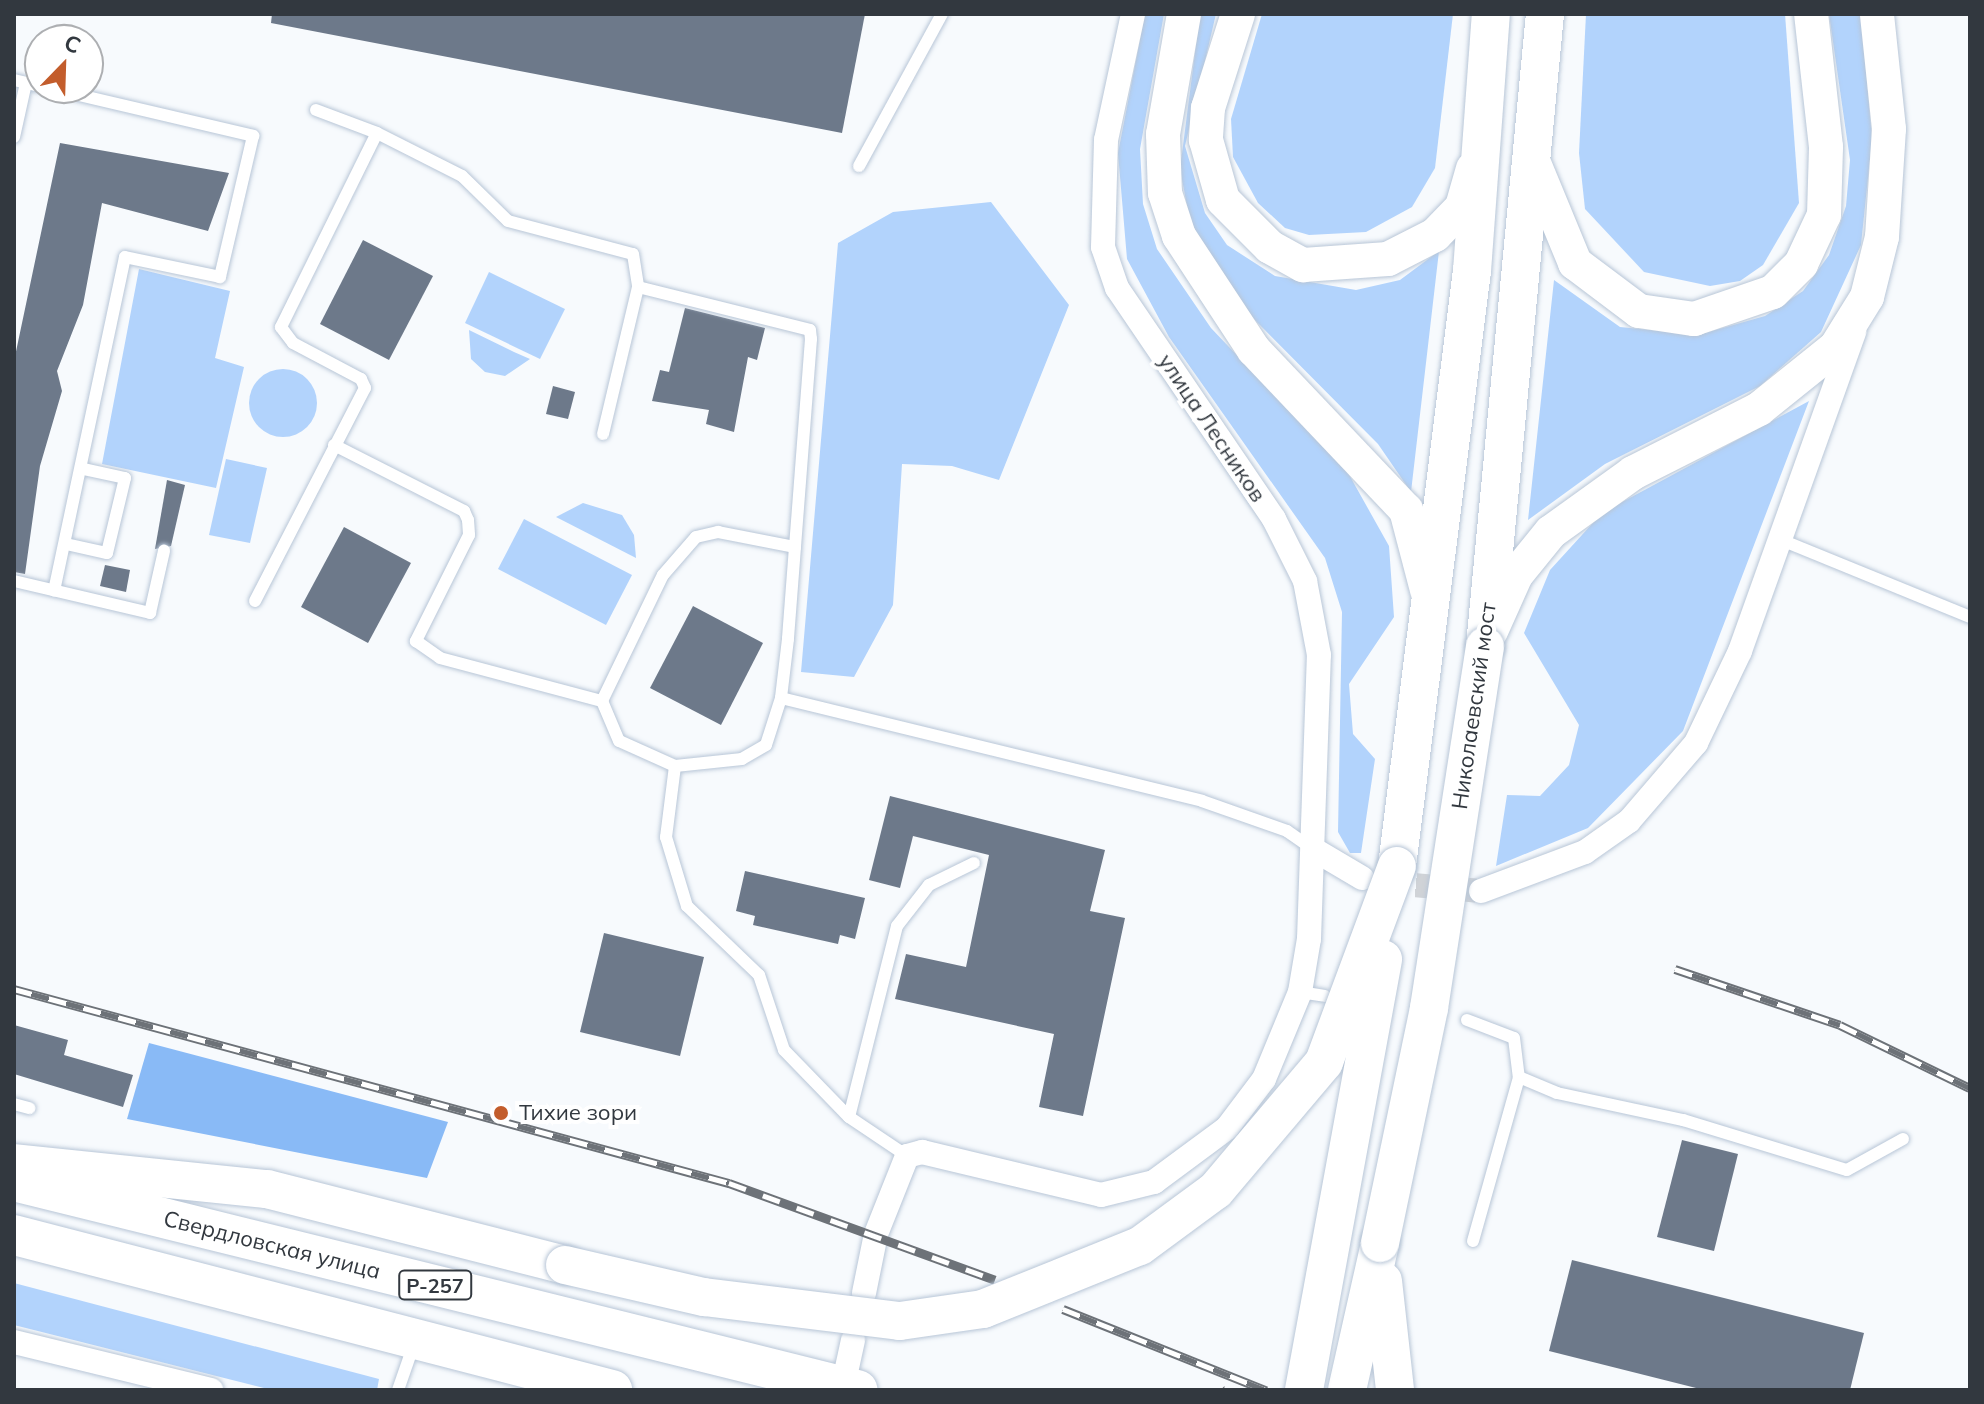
<!DOCTYPE html>
<html>
<head>
<meta charset="utf-8">
<style>
	body { margin:0 }
	#map { position:relative; width:1984px; height:1404px; overflow:hidden; background:#f7fafd; font-family:Mulish,sans-serif }
	div>[style] { position:absolute }
	[style*='--x'] { left:calc(var(--x)*1px); top:calc(var(--y)*1px); width:calc(var(--w)*1px); rotate:calc(var(--a)*1deg) }
	.green>* { inset:0; background:#b2d3fc }
	.round { border-radius:50% }
	.forest>* { inset:0; background:#89baf6 }
	.building>* { inset:0; background:#6d798a }
	.minor-tunnel>* { height:24px; margin-top:-12px; transform-origin:0; background:repeating-linear-gradient(90deg,#d0d3d7 0 24px,transparent 0 36px) }
	.roads { filter:drop-shadow(0 0 2px #b8c6d7) drop-shadow(0 0 2px #b8c6d7) }
	.service>* { height:12px; margin:-6px; padding:0 6px; transform-origin:6px; border-radius:6px; background:#fff }
	.minor>* { height:24px; margin:-12px; padding:0 12px; transform-origin:12px; border-radius:12px; background:#fff }
	.secondary>* { height:34px; margin:-17px; padding:0 17px; transform-origin:17px; border-radius:17px; background:#fff }
	.primary>* { height:38px; margin:-19px; padding:0 19px; transform-origin:19px; border-radius:19px; background:#fff }
	.trunk>* { height:40px; margin:-20px; padding:0 20px; transform-origin:20px; border-radius:20px; background:#fff }
	.rail>* { height:9px; margin-top:-4.5px; transform-origin:0; background:repeating-linear-gradient(90deg,#fff 0 18px,#6d7278 0 36px); box-sizing:border-box; border-block:2px solid #6d7278 }
	.bridges { filter:drop-shadow(0 0 2px #b8c6d7) drop-shadow(0 0 2px #b8c6d7) }
	.primary-bridge>* { height:38px; margin:-19px; padding:0 19px; transform-origin:19px; border-radius:19px; background:#fff }
	.dots>* { width:22px; height:22px; translate:-50% -50%; box-sizing:border-box; border:4px solid #fff; border-radius:50% }
	span { translate:-50% -50%; white-space:nowrap; text-align:center; line-height:1.15; -webkit-text-stroke:8px #fff; paint-order:stroke }
	.shield-label span { padding:2px 6px; background:#fff; border:2px solid; border-radius:6px; -webkit-text-stroke-width:0 }
	.shield-label { font-size:20px; color:#32383f; font-weight:700 }
	.street-label { font-size:22px; color:#32383f }
	.poi-label { font-size:22px; color:#32383f }
	.left { translate:0 -50%; text-align:left }
	.frame { position:absolute; inset:0; border:16px solid #32383f; pointer-events:none }
	.north { position:absolute; left:24px; top:24px; width:80px; height:80px; box-sizing:border-box; background:#fff; border:2px solid #adafb2; border-radius:50%; rotate:23deg; font-size:22px; font-weight:700; line-height:32px; text-align:center; color:#32383f }
	.north::after { content:''; display:block; margin:auto; width:28px; height:36px; background:#c35d2c; clip-path:polygon(50% 0,100% 100%,50% 72%,0 100%) }
</style>
</head>
<body>
<div id="map">
	<div class="green">
		<div style="clip-path:polygon(1145px 14px,1164px 14px,1140px 149px,1143px 204px,1157px 249px,1211px 328px,1347px 471px,1389px 546px,1394px 617px,1349px 684px,1353px 734px,1375px 759px,1361px 853px,1350px 853px,1338px 832px,1342px 612px,1325px 558px,1169px 337px,1127px 259px,1118px 153px)"></div>
		<div style="clip-path:polygon(1200px 14px,1216px 14px,1185px 146px,1205px 213px,1227px 245px,1275px 276px,1356px 290px,1400px 280px,1439px 251px,1411px 492px,1378px 444px,1250px 315px,1192px 232px,1180px 169px)"></div>
		<div style="clip-path:polygon(1262px 14px,1453px 14px,1435px 168px,1412px 207px,1366px 232px,1309px 235px,1285px 228px,1258px 203px,1233px 157px,1231px 119px)"></div>
		<div style="clip-path:polygon(1586px 14px,1785px 14px,1799px 203px,1763px 265px,1740px 281px,1710px 286px,1644px 272px,1585px 209px,1579px 153px)"></div>
		<div style="clip-path:polygon(1829px 14px,1861px 14px,1872px 139px,1861px 245px,1821px 332px,1760px 386px,1605px 464px,1528px 520px,1554px 280px,1620px 327px,1698px 335px,1765px 316px,1803px 291px,1829px 255px,1846px 206px,1850px 160px)"></div>
		<div style="clip-path:polygon(991px 202px,1069px 305px,999px 480px,952px 466px,902px 464px,893px 605px,854px 677px,801px 672px,838px 243px,893px 212px)"></div>
		<div style="clip-path:polygon(139px 269px,230px 291px,215px 358px,244px 367px,216px 488px,102px 464px)"></div>
		<div style="clip-path:polygon(489px 272px,565px 309px,540px 359px,465px 323px)"></div>
		<div style="clip-path:polygon(469px 330px,514px 352px,530px 359px,505px 376px,485px 372px,471px 359px)"></div>
		<div class="round" style="left:249px;top:369px;width:68px;height:68px"></div>
		<div style="clip-path:polygon(1809px 401px,1683px 731px,1588px 828px,1496px 866px,1507px 795px,1540px 796px,1569px 765px,1579px 725px,1524px 633px,1550px 570px,1602px 513px)"></div>
		<div style="clip-path:polygon(226px 459px,267px 468px,250px 543px,209px 535px)"></div>
		<div style="clip-path:polygon(583px 503px,622px 515px,634px 535px,636px 558px,556px 517px)"></div>
		<div style="clip-path:polygon(524px 519px,632px 575px,606px 625px,498px 569px)"></div>
		<div style="clip-path:polygon(14px 1283px,379px 1379px,377px 1390px,272px 1390px,14px 1325px)"></div>
	</div>
	<div class="forest">
		<div style="clip-path:polygon(149px 1043px,448px 1122px,427px 1178px,127px 1119px)"></div>
	</div>
	<div class="building">
		<div style="clip-path:polygon(272px 14px,865px 14px,842px 133px,271px 23px)"></div>
		<div style="clip-path:polygon(60px 143px,229px 173px,208px 231px,102px 203px,83px 305px,57px 371px,62px 391px,40px 466px,25px 574px,14px 572px,14px 361px)"></div>
		<div style="clip-path:polygon(363px 240px,433px 276px,389px 360px,320px 324px)"></div>
		<div style="clip-path:polygon(685px 308px,765px 328px,757px 360px,748px 357px,734px 432px,706px 424px,709px 410px,652px 401px,660px 370px,669px 372px)"></div>
		<div style="clip-path:polygon(553px 386px,575px 392px,568px 419px,546px 414px)"></div>
		<div style="clip-path:polygon(167px 480px,185px 485px,171px 546px,155px 549px)"></div>
		<div style="clip-path:polygon(344px 527px,411px 563px,368px 643px,301px 607px)"></div>
		<div style="clip-path:polygon(105px 565px,130px 570px,126px 592px,100px 586px)"></div>
		<div style="clip-path:polygon(693px 606px,763px 643px,721px 725px,650px 688px)"></div>
		<div style="clip-path:polygon(890px 796px,1105px 850px,1090px 911px,1125px 918px,1083px 1116px,1039px 1107px,1054px 1034px,895px 999px,906px 954px,966px 967px,989px 855px,913px 836px,900px 888px,869px 880px)"></div>
		<div style="clip-path:polygon(745px 871px,865px 898px,855px 939px,840px 935px,838px 944px,753px 925px,755px 916px,736px 911px)"></div>
		<div style="clip-path:polygon(604px 933px,704px 957px,680px 1056px,580px 1032px)"></div>
		<div style="clip-path:polygon(14px 1025px,68px 1040px,64px 1055px,133px 1075px,123px 1107px,14px 1074px)"></div>
		<div style="clip-path:polygon(1682px 1140px,1738px 1154px,1714px 1251px,1657px 1237px)"></div>
		<div style="clip-path:polygon(1572px 1260px,1864px 1333px,1850px 1390px,1704px 1390px,1549px 1351px)"></div>
	</div>
	<div class="minor-tunnel">
		<div style="--x:1380;--y:882;--w:101;--a:5.1"></div>
	</div>
	<div class="roads">
		<div class="service">
			<div style="--x:14;--y:80;--w:27;--a:13"></div>
			<div style="--x:49;--y:88;--w:210;--a:13.2"></div>
			<div style="--x:253;--y:136;--w:145;--a:103.2"></div>
			<div style="--x:220;--y:277;--w:97;--a:-168.1"></div>
			<div style="--x:125;--y:257;--w:341;--a:102"></div>
			<div style="--x:316;--y:110;--w:65;--a:20.7"></div>
			<div style="--x:14;--y:137;--w:55;--a:-77.5"></div>
			<div style="--x:859;--y:166;--w:173;--a:-61.4"></div>
			<div style="--x:603;--y:434;--w:151;--a:-76.6"></div>
			<div style="--x:638;--y:287;--w:177;--a:14"></div>
			<div style="--x:810;--y:330;--w:9;--a:84"></div>
			<div style="--x:811;--y:339;--w:209;--a:94.4"></div>
			<div style="--x:795;--y:547;--w:92;--a:94.4"></div>
			<div style="--x:788;--y:639;--w:59;--a:96.8"></div>
			<div style="--x:781;--y:698;--w:49;--a:107.7"></div>
			<div style="--x:766;--y:745;--w:28;--a:150"></div>
			<div style="--x:742;--y:759;--w:67;--a:174"></div>
			<div style="--x:675;--y:766;--w:61;--a:-155.9"></div>
			<div style="--x:619;--y:741;--w:43;--a:-113"></div>
			<div style="--x:602;--y:701;--w:140;--a:-64.2"></div>
			<div style="--x:663;--y:575;--w:50;--a:-49"></div>
			<div style="--x:696;--y:537;--w:23;--a:-13"></div>
			<div style="--x:718;--y:532;--w:78;--a:11"></div>
			<div style="--x:334;--y:445;--w:146;--a:26.9"></div>
			<div style="--x:464;--y:511;--w:10;--a:66"></div>
			<div style="--x:468;--y:520;--w:15;--a:86"></div>
			<div style="--x:469;--y:535;--w:119;--a:116.6"></div>
			<div style="--x:416;--y:641;--w:29;--a:35"></div>
			<div style="--x:440;--y:658;--w:168;--a:14.9"></div>
			<div style="--x:1779;--y:539;--w:206;--a:22.2"></div>
			<div style="--x:66;--y:544;--w:42;--a:12.4"></div>
			<div style="--x:107;--y:553;--w:77;--a:-76.5"></div>
			<div style="--x:125;--y:478;--w:43;--a:-167.9"></div>
			<div style="--x:14;--y:581;--w:140;--a:13.2"></div>
			<div style="--x:150;--y:613;--w:64;--a:-77.3"></div>
			<div style="--x:255;--y:601;--w:240;--a:-62.7"></div>
			<div style="--x:365;--y:388;--w:10;--a:-114"></div>
			<div style="--x:361;--y:379;--w:77;--a:-152.1"></div>
			<div style="--x:293;--y:343;--w:20;--a:-127"></div>
			<div style="--x:281;--y:327;--w:216;--a:-63.7"></div>
			<div style="--x:377;--y:133;--w:95;--a:26.8"></div>
			<div style="--x:462;--y:176;--w:64;--a:44.4"></div>
			<div style="--x:508;--y:221;--w:129;--a:14.8"></div>
			<div style="--x:633;--y:254;--w:33;--a:81"></div>
			<div style="--x:781;--y:698;--w:433;--a:13.7"></div>
			<div style="--x:1202;--y:801;--w:90;--a:19.4"></div>
			<div style="--x:1287;--y:831;--w:29;--a:35"></div>
			<div style="--x:675;--y:766;--w:72;--a:97.2"></div>
			<div style="--x:666;--y:837;--w:72;--a:73.1"></div>
			<div style="--x:687;--y:906;--w:100;--a:43.8"></div>
			<div style="--x:759;--y:975;--w:79;--a:71.6"></div>
			<div style="--x:784;--y:1050;--w:93;--a:45.9"></div>
			<div style="--x:849;--y:1117;--w:70;--a:33.9"></div>
			<div style="--x:1300;--y:992;--w:25;--a:9"></div>
			<div style="--x:1467;--y:1020;--w:50;--a:21"></div>
			<div style="--x:1514;--y:1038;--w:39;--a:83"></div>
			<div style="--x:1519;--y:1077;--w:41;--a:22.8"></div>
			<div style="--x:1557;--y:1093;--w:129;--a:12.1"></div>
			<div style="--x:1683;--y:1120;--w:171;--a:17"></div>
			<div style="--x:1847;--y:1170;--w:64;--a:-29"></div>
			<div style="--x:14;--y:1104;--w:16;--a:15"></div>
			<div style="--x:849;--y:1117;--w:197;--a:-75.9"></div>
			<div style="--x:897;--y:926;--w:52;--a:-52"></div>
			<div style="--x:929;--y:885;--w:50;--a:-26.1"></div>
			<div style="--x:1473;--y:1241;--w:170;--a:-74.3"></div>
			<div style="--x:398;--y:1390;--w:49;--a:-70.8"></div>
		</div>
		<div class="minor">
			<div style="--x:1313;--y:849;--w:57;--a:30.6"></div>
			<div style="--x:1481;--y:891;--w:111;--a:-20.6"></div>
			<div style="--x:1585;--y:852;--w:54;--a:-35.2"></div>
			<div style="--x:1629;--y:821;--w:103;--a:-49.3"></div>
			<div style="--x:1696;--y:743;--w:102;--a:-64.4"></div>
			<div style="--x:1740;--y:651;--w:339;--a:-70.3"></div>
			<div style="--x:864;--y:1293;--w:60;--a:-78.5"></div>
			<div style="--x:876;--y:1234;--w:84;--a:-68.3"></div>
			<div style="--x:907;--y:1156;--w:16;--a:-15"></div>
			<div style="--x:922;--y:1152;--w:184;--a:13.5"></div>
			<div style="--x:1101;--y:1195;--w:55;--a:-13.8"></div>
			<div style="--x:1154;--y:1182;--w:91;--a:-36.5"></div>
			<div style="--x:1227;--y:1128;--w:61;--a:-52.9"></div>
			<div style="--x:1264;--y:1079;--w:94;--a:-67.5"></div>
			<div style="--x:1300;--y:992;--w:54;--a:-80.4"></div>
			<div style="--x:1309;--y:939;--w:284;--a:-88"></div>
			<div style="--x:1319;--y:655;--w:75;--a:-100.7"></div>
			<div style="--x:1305;--y:581;--w:69;--a:-116.6"></div>
			<div style="--x:1274;--y:519;--w:279;--a:-124.2"></div>
			<div style="--x:1117;--y:288;--w:43;--a:-108.9"></div>
			<div style="--x:1103;--y:247;--w:107;--a:-88.4"></div>
			<div style="--x:1106;--y:140;--w:129;--a:-77.9"></div>
			<div style="--x:14;--y:1342;--w:203;--a:13.7"></div>
			<div style="--x:843;--y:1386;--w:47;--a:-77.7"></div>
		</div>
		<div class="secondary">
			<div style="--x:1184;--y:14;--w:122;--a:99.9"></div>
			<div style="--x:1163;--y:134;--w:59;--a:88.1"></div>
			<div style="--x:1165;--y:193;--w:45;--a:72"></div>
			<div style="--x:1179;--y:236;--w:136;--a:56.7"></div>
			<div style="--x:1254;--y:350;--w:221;--a:46.5"></div>
			<div style="--x:1406;--y:510;--w:83;--a:75.3"></div>
			<div style="--x:1238;--y:14;--w:99;--a:107.7"></div>
			<div style="--x:1208;--y:108;--w:32;--a:94"></div>
			<div style="--x:1206;--y:140;--w:62;--a:74.2"></div>
			<div style="--x:1223;--y:200;--w:66;--a:45"></div>
			<div style="--x:1270;--y:247;--w:38;--a:29"></div>
			<div style="--x:1303;--y:265;--w:85;--a:-4"></div>
			<div style="--x:1388;--y:259;--w:53;--a:-27.1"></div>
			<div style="--x:1435;--y:235;--w:39;--a:-46"></div>
			<div style="--x:1462;--y:207;--w:40;--a:-74"></div>
			<div style="--x:1531;--y:156;--w:116;--a:67.6"></div>
			<div style="--x:1575;--y:263;--w:80;--a:36.9"></div>
			<div style="--x:1639;--y:311;--w:56;--a:8.3"></div>
			<div style="--x:1694;--y:319;--w:83;--a:-18.9"></div>
			<div style="--x:1773;--y:292;--w:40;--a:-45"></div>
			<div style="--x:1801;--y:264;--w:54;--a:-64.9"></div>
			<div style="--x:1824;--y:215;--w:68;--a:-88.3"></div>
			<div style="--x:1826;--y:147;--w:134;--a:-96.4"></div>
			<div style="--x:1491;--y:631;--w:61;--a:-65.9"></div>
			<div style="--x:1516;--y:575;--w:55;--a:-50.9"></div>
			<div style="--x:1551;--y:532;--w:101;--a:-35.7"></div>
			<div style="--x:1633;--y:473;--w:141;--a:-26.9"></div>
			<div style="--x:1759;--y:409;--w:99;--a:-38.8"></div>
			<div style="--x:1836;--y:347;--w:59;--a:-58.2"></div>
			<div style="--x:1867;--y:297;--w:62;--a:-76"></div>
			<div style="--x:1882;--y:237;--w:108;--a:-86.3"></div>
			<div style="--x:1889;--y:129;--w:116;--a:-96"></div>
		</div>
		<div class="primary">
			<div style="--x:1485;--y:646;--w:635;--a:-84.58"></div>
			<div style="--x:1397;--y:866;--w:600;--a:-82.82"></div>
			<div style="--x:1472;--y:271;--w:258;--a:-85.8"></div>
			<div style="--x:14;--y:1163;--w:254;--a:5.9"></div>
			<div style="--x:267;--y:1189;--w:308;--a:14.3"></div>
			<div style="--x:1383;--y:1281;--w:110;--a:83.7"></div>
			<div style="--x:1347;--y:1390;--w:151;--a:-77.3"></div>
		</div>
		<div class="trunk">
			<div style="--x:14;--y:1181;--w:869;--a:13.92"></div>
			<div style="--x:14;--y:1235;--w:618;--a:14.53"></div>
		</div>
	</div>
	<div class="rail">
		<div style="--x:1675;--y:969;--w:174;--a:18.7"></div>
		<div style="--x:1840;--y:1025;--w:144;--a:25.9"></div>
		<div style="--x:14;--y:989;--w:741;--a:15.18"></div>
		<div style="--x:729;--y:1183;--w:283;--a:20"></div>
		<div style="--x:1063;--y:1309;--w:219;--a:21.8"></div>
		<div style="--x:1221;--y:1389;--w:1;--a:45"></div>
	</div>
	<div class="bridges">
		<div class="primary-bridge">
			<div style="--x:1380;--y:1243;--w:240;--a:-78.2"></div>
			<div style="--x:1429;--y:1008;--w:366;--a:-81.2"></div>
			<div style="--x:565;--y:1265;--w:143;--a:13"></div>
			<div style="--x:704;--y:1297;--w:197;--a:7"></div>
			<div style="--x:900;--y:1321;--w:84;--a:-8.2"></div>
			<div style="--x:983;--y:1309;--w:169;--a:-21.9"></div>
			<div style="--x:1140;--y:1246;--w:94;--a:-36.4"></div>
			<div style="--x:1216;--y:1190;--w:167;--a:-49.8"></div>
			<div style="--x:1324;--y:1062;--w:209;--a:-69.6"></div>
			<div style="--x:1304;--y:1390;--w:438;--a:-79.6"></div>
		</div>
	</div>
	<div class="dots">
		<div style="left:501px;top:1113px;background:#c35d2c"></div>
	</div>
	<div class="shield-label">
		<span style="left:435px;top:1285px">Р-257</span>
	</div>
	<div class="street-label">
		<span style="left:1212px;top:428px;rotate:56deg">улица Лесников</span>
		<span style="left:1474px;top:706px;rotate:-82deg">Николаевский мост</span>
		<span style="left:272px;top:1245px;rotate:14deg">Свердловская улица</span>
	</div>
	<div class="poi-label">
		<span class="left" style="left:519px;top:1113px">Тихие зори</span>
	</div>
	<div class="frame"></div>
	<div class="north">С</div>
</div>
</body>
</html>
